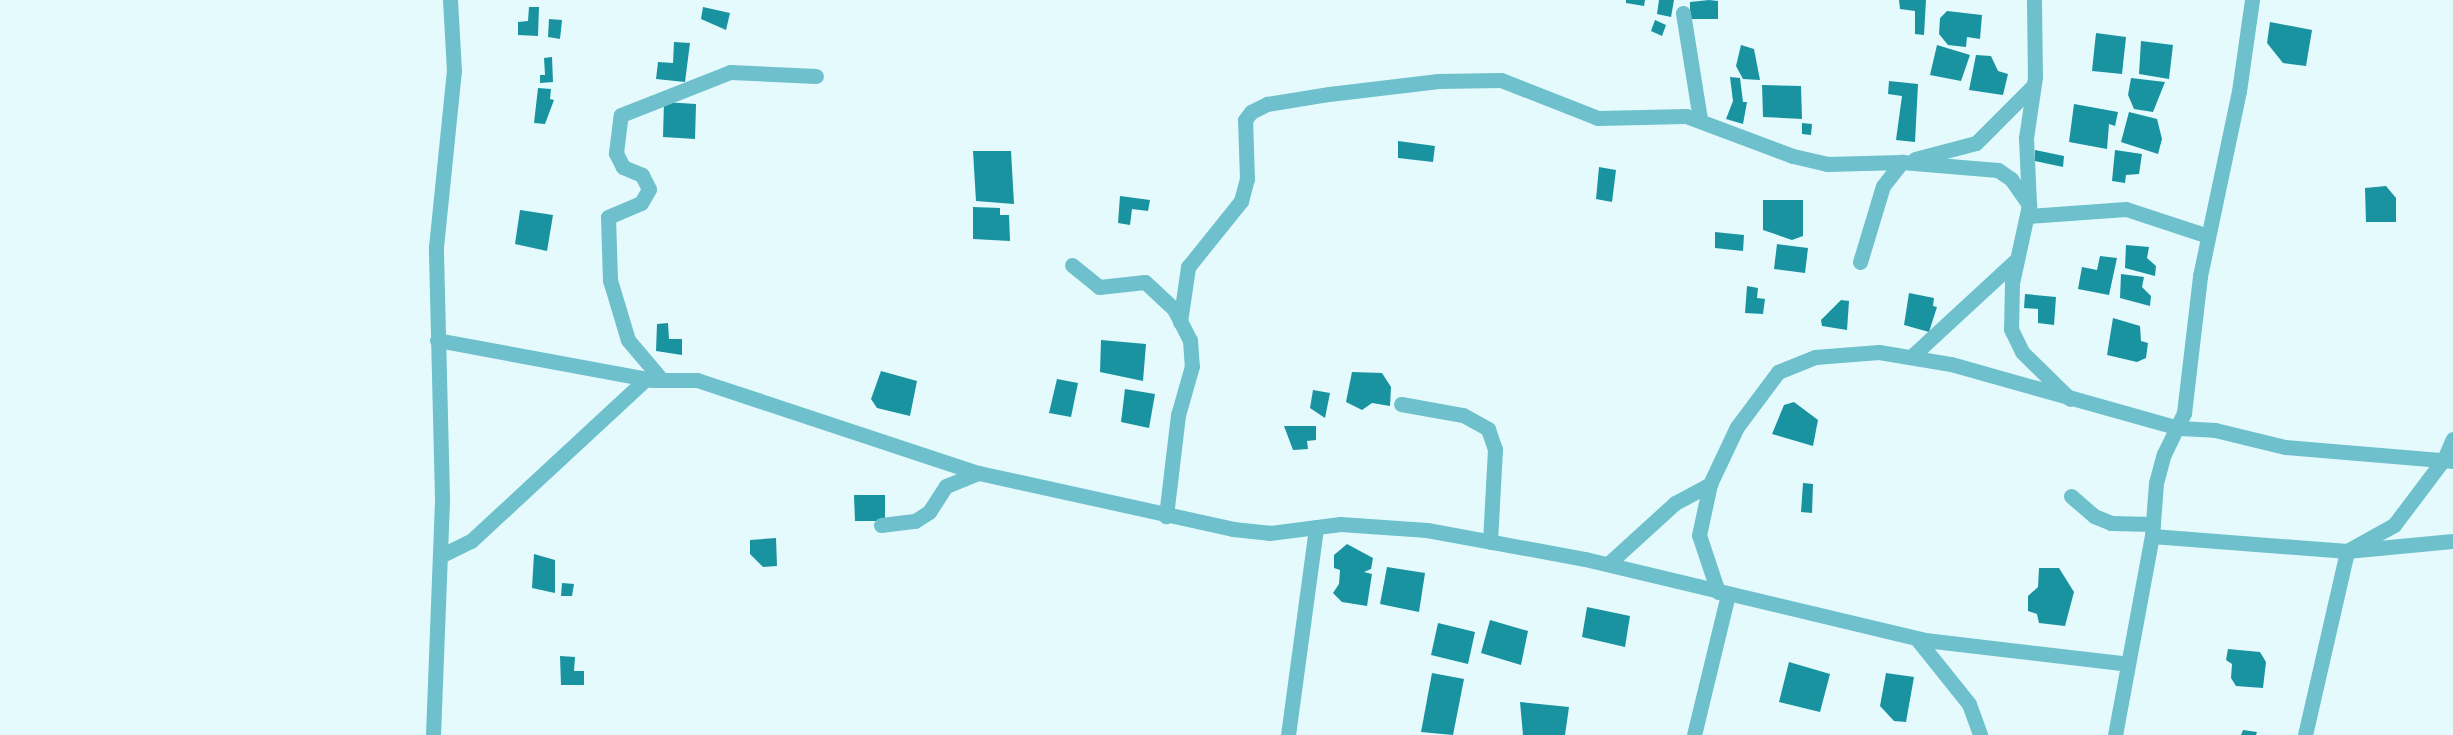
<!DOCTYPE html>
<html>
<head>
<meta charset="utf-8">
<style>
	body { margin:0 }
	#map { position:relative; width:2453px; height:735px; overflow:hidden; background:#e4fafd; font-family:"Varela Round",sans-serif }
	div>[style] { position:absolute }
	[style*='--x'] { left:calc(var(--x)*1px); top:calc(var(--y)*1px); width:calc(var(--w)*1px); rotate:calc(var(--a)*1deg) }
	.building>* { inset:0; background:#1a93a1 }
	.minor>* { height:15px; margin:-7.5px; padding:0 7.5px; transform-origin:7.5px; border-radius:7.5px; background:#6dc0cc }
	span { translate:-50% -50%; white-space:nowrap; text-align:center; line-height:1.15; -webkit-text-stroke:4px #e4fafd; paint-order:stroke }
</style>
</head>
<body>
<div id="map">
	<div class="building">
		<div style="clip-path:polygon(1626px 0,1645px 0,1644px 6px,1626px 3px)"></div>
		<div style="clip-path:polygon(1659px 0,1674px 0,1671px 17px,1657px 14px)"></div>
		<div style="clip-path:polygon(1709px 0,1718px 1px,1718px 19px,1690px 19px,1690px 2px)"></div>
		<div style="clip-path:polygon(1899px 0,1926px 0,1924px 35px,1915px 34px,1915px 11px,1900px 9px)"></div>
		<div style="clip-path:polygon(529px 7px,539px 7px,538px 36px,518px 35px,518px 22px,528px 21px)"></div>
		<div style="clip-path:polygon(703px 7px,730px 13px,726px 30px,701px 19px)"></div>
		<div style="clip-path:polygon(1947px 11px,1982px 15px,1980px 39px,1967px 37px,1966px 47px,1948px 45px,1939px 34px,1940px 18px)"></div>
		<div style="clip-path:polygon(549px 19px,562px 20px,560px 39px,548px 37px)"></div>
		<div style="clip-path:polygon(1655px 20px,1666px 25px,1662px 36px,1651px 31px)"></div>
		<div style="clip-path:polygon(2270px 22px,2312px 30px,2306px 66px,2283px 63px,2267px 43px)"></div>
		<div style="clip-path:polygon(2096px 33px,2126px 37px,2122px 74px,2092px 71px)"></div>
		<div style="clip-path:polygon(2141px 41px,2173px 45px,2169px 79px,2139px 74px)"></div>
		<div style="clip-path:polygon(674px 42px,690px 43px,685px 82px,656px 79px,658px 62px,673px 63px)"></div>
		<div style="clip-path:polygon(1741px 45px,1754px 49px,1760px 80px,1743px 79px,1736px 66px)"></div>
		<div style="clip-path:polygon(1937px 45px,1970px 55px,1961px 81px,1930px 75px)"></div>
		<div style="clip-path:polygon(1976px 55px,1991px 56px,1998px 71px,2008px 74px,2003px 95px,1969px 90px)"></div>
		<div style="clip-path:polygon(552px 57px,553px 82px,540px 83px,540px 75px,545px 75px,544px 58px)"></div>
		<div style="clip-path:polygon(1730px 77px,1740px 78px,1743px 102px,1747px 102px,1743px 124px,1726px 119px,1733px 101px)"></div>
		<div style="clip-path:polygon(2131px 78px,2165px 82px,2153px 112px,2134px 109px,2128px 95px)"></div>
		<div style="clip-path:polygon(1889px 81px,1918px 84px,1915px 142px,1896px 140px,1902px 96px,1888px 94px)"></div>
		<div style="clip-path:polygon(1762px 85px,1801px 86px,1802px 119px,1763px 117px)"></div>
		<div style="clip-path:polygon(538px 88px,551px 89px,550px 99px,554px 100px,545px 124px,534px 123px)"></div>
		<div style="clip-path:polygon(664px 102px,696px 104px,695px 139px,663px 137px)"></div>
		<div style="clip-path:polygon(2074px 104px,2118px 112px,2115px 126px,2109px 124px,2107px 149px,2069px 142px)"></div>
		<div style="clip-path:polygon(2129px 112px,2157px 119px,2162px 139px,2158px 154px,2121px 142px)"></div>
		<div style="clip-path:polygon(1802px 123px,1812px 124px,1811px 135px,1802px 134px)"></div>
		<div style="clip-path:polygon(1398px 141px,1435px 146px,1433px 162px,1398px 158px)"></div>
		<div style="clip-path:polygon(2035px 150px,2064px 156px,2063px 167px,2035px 161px)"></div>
		<div style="clip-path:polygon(2115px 150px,2142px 154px,2139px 174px,2126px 175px,2125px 183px,2112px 181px)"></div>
		<div style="clip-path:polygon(973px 151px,1011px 151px,1014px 204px,976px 201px)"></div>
		<div style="clip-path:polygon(1599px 167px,1616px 170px,1612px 202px,1596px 199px)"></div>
		<div style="clip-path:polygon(2386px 186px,2396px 198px,2396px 222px,2366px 222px,2365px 188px)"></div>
		<div style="clip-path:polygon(1120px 196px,1150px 200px,1148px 211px,1132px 209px,1130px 225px,1118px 223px)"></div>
		<div style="clip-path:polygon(1763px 200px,1803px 200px,1803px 236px,1792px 240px,1763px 230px)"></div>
		<div style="clip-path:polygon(973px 207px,1000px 208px,1000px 215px,1009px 215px,1010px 241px,973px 239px)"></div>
		<div style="clip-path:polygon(520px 210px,553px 215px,547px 251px,515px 244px)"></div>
		<div style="clip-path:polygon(1715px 232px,1744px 235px,1743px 251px,1715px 248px)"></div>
		<div style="clip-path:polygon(1777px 244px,1808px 248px,1805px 273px,1774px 269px)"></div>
		<div style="clip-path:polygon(2126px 245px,2149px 247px,2147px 258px,2156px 266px,2155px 276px,2125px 268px)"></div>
		<div style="clip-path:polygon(2100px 256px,2117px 258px,2109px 295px,2078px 289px,2082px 267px,2097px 270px)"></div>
		<div style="clip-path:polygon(2121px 274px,2144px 277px,2142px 287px,2151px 296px,2150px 306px,2120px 298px)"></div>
		<div style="clip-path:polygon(1747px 286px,1758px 288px,1757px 298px,1765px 299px,1763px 314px,1745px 313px)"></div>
		<div style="clip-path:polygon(1909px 293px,1934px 298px,1933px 306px,1937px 307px,1929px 332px,1904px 325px)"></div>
		<div style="clip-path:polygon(2025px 294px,2056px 297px,2054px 325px,2038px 323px,2038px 309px,2024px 308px)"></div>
		<div style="clip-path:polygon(1841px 300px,1849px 301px,1847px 330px,1822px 326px,1821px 320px)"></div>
		<div style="clip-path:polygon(2113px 318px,2140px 326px,2141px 341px,2148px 343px,2146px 358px,2137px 362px,2107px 355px)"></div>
		<div style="clip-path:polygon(668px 323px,669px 339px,682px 339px,682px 355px,656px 351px,657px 324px)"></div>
		<div style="clip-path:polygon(1101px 340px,1146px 344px,1143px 381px,1100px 372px)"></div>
		<div style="clip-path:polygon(881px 371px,917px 381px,910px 416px,877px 408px,871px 399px)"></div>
		<div style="clip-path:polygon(1352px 372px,1382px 373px,1391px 387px,1390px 406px,1372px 403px,1362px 410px,1346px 402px)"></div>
		<div style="clip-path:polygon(1057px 379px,1078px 383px,1071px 417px,1049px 413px)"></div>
		<div style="clip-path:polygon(1125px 389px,1155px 394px,1149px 428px,1121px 422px)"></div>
		<div style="clip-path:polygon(1313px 390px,1330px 393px,1325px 418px,1310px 408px)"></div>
		<div style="clip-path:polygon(1794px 402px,1818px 420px,1813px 446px,1772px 434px,1784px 405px)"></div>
		<div style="clip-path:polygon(1284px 426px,1316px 426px,1316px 440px,1307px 441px,1308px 449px,1293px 450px)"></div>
		<div style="clip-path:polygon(1803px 483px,1813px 484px,1812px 513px,1801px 512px)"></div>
		<div style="clip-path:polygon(854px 495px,885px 495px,885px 521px,855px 521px)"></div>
		<div style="clip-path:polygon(776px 538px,777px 566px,763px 567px,750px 554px,750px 540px)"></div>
		<div style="clip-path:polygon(1347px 544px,1373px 558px,1371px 569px,1364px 572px,1372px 574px,1367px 606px,1342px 602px,1333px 593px,1339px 584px,1340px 570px,1334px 568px,1334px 555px)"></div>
		<div style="clip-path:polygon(534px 554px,555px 560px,555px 593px,532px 588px)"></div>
		<div style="clip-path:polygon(1387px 567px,1425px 573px,1419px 612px,1380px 604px)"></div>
		<div style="clip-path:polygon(2039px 568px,2059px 568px,2074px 592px,2065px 626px,2039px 623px,2037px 614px,2028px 611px,2028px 596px,2038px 587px)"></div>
		<div style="clip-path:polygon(562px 583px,574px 584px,572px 596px,561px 596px)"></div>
		<div style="clip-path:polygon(1587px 607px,1630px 616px,1625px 647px,1582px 637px)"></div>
		<div style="clip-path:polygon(1490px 620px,1528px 631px,1521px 665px,1481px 653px)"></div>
		<div style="clip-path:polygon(1438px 623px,1475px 632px,1468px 664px,1431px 655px)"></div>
		<div style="clip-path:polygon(2228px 649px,2260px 652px,2266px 662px,2263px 688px,2236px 686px,2231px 678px,2232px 664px,2226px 660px)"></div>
		<div style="clip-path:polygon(560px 656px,575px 657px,574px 671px,584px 671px,584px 685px,561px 685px)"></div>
		<div style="clip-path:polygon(1789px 662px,1830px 674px,1820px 712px,1779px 702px)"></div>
		<div style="clip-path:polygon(1432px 673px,1464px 679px,1453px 735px,1421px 732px)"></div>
		<div style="clip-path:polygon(1886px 673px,1914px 677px,1906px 722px,1894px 721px,1880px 706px)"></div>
		<div style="clip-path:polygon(1520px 702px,1569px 707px,1565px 735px,1523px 735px)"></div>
		<div style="clip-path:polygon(2243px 730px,2257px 732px,2256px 735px,2241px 735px)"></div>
	</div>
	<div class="minor">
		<div style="--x:2034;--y:0;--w:77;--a:89.3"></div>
		<div style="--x:2035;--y:77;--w:62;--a:98.4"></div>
		<div style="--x:2026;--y:138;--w:67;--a:87.4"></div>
		<div style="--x:2029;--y:205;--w:80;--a:102.3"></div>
		<div style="--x:2012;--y:283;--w:46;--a:91.2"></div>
		<div style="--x:2011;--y:329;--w:25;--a:64"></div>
		<div style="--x:2022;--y:352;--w:67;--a:44.4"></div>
		<div style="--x:1683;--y:13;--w:107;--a:80.9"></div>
		<div style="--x:1915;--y:159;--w:63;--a:-14.7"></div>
		<div style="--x:1976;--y:143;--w:81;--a:-45"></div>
		<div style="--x:2028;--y:216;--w:98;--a:-4.1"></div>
		<div style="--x:2126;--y:209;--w:86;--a:18.2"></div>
		<div style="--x:1860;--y:262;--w:79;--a:-73.2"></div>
		<div style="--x:1883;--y:186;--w:31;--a:-52"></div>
		<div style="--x:1072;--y:265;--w:35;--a:39"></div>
		<div style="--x:1099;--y:287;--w:46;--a:-6.2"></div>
		<div style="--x:1145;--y:282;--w:40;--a:43"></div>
		<div style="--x:1174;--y:309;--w:35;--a:63"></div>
		<div style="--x:1190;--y:340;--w:26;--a:86"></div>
		<div style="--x:1192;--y:366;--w:51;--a:105.9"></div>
		<div style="--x:1178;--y:415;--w:102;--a:96.8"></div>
		<div style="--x:1180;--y:322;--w:56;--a:-81.7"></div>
		<div style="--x:1188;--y:267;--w:85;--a:-51.2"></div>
		<div style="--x:1241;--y:201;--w:23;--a:-75"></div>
		<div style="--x:1247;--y:179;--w:59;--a:-91.9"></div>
		<div style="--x:1245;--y:120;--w:10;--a:-53"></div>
		<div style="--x:1251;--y:112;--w:18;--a:-27"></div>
		<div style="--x:1267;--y:104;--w:63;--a:-9.2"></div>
		<div style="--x:1329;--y:94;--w:110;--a:-6.8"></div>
		<div style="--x:1438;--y:81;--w:63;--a:-0.9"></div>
		<div style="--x:1501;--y:80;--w:104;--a:21.4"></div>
		<div style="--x:1598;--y:118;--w:88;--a:-1.3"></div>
		<div style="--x:1686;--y:116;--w:114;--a:20.5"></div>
		<div style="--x:1793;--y:156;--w:35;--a:13"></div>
		<div style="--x:1827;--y:164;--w:75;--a:-1.5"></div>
		<div style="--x:1902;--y:162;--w:96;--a:4.8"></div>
		<div style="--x:1998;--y:170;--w:16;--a:35"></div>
		<div style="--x:2011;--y:179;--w:32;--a:55"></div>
		<div style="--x:437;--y:340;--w:219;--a:10.5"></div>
		<div style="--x:652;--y:380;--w:45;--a:0"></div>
		<div style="--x:697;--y:380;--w:297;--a:18.3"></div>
		<div style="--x:979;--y:473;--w:260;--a:12.4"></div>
		<div style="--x:1233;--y:529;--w:36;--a:6"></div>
		<div style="--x:1269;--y:533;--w:72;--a:-7.2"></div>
		<div style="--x:1340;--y:524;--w:87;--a:3.9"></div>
		<div style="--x:1427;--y:530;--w:161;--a:10.4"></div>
		<div style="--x:1585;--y:559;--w:350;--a:13.4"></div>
		<div style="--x:1925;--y:640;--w:204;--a:6.7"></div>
		<div style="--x:1911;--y:357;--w:143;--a:-42.7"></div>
		<div style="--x:662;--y:380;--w:52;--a:-130.4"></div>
		<div style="--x:628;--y:340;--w:63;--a:-106.7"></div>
		<div style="--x:610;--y:280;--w:63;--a:-91.8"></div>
		<div style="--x:608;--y:217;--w:36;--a:-23"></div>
		<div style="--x:641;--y:203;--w:16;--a:-60"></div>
		<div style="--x:649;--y:189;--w:16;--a:-117"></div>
		<div style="--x:642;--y:175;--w:21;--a:-157"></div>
		<div style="--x:623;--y:167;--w:16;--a:-117"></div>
		<div style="--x:616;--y:153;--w:38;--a:-83"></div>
		<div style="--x:621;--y:115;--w:117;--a:-21.5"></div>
		<div style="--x:730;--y:72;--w:86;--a:2.7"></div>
		<div style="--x:1401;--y:404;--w:63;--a:10.1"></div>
		<div style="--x:1463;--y:415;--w:29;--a:29"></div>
		<div style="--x:1488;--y:429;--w:21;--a:71"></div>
		<div style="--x:1495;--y:449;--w:93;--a:93.1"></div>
		<div style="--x:2071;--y:496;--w:30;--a:41"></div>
		<div style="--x:2094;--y:516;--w:18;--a:22"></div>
		<div style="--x:2111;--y:523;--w:42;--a:1.4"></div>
		<div style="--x:881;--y:525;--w:34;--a:-7"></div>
		<div style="--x:915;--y:521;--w:17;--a:-33"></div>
		<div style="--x:929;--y:512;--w:31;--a:-57"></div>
		<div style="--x:946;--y:486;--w:35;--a:-22"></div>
		<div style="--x:2152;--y:536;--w:196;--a:4.4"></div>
		<div style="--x:2347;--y:551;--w:106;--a:-5.4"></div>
		<div style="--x:440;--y:556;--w:34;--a:-26"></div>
		<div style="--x:471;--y:541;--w:238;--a:-42.8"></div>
		<div style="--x:1608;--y:564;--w:91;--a:-42.3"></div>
		<div style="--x:1675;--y:503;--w:40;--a:-28"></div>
		<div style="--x:1718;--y:592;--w:60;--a:-108.4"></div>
		<div style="--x:1699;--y:535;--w:52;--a:-77.8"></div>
		<div style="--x:1710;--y:484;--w:63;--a:-64.7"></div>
		<div style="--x:1737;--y:427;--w:69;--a:-53.3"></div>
		<div style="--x:1778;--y:372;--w:40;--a:-22"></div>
		<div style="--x:1815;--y:357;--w:64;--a:-4.5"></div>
		<div style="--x:1879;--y:352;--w:73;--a:9.5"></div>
		<div style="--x:1951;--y:364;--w:237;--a:15.7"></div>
		<div style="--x:2179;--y:428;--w:36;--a:3"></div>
		<div style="--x:2215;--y:430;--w:72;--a:13.7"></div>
		<div style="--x:2285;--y:447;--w:169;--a:4.8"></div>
		<div style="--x:1917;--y:639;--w:83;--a:51.3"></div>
		<div style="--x:1969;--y:704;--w:33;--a:70"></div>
		<div style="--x:433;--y:735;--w:237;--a:-87.8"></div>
		<div style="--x:442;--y:498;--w:251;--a:-91.4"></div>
		<div style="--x:436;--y:247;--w:177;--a:-84.2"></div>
		<div style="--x:454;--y:71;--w:71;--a:-93.2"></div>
		<div style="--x:1288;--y:735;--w:210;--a:-82.3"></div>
		<div style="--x:1694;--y:735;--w:145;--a:-76.4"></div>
		<div style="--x:2115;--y:735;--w:202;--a:-79.5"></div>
		<div style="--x:2152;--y:536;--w:53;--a:-85.7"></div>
		<div style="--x:2156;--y:483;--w:30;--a:-75"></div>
		<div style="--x:2164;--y:454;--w:46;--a:-64"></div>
		<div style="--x:2184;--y:413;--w:138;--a:-83.3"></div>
		<div style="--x:2200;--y:276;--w:189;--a:-78.1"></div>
		<div style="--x:2239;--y:91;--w:92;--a:-81.9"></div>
		<div style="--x:2305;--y:735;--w:189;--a:-77.1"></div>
		<div style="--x:2347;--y:551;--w:54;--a:-29"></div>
		<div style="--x:2394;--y:525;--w:83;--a:-52.9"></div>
		<div style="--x:2444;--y:459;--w:22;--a:-66"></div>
	</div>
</div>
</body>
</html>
